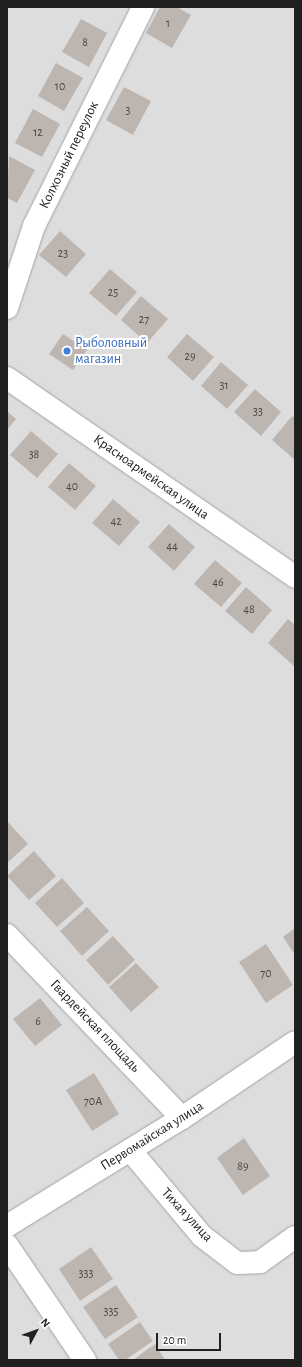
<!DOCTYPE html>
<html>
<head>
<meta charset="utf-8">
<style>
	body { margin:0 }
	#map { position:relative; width:302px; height:1367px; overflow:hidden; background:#f0ede7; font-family:"Alegreya Sans",sans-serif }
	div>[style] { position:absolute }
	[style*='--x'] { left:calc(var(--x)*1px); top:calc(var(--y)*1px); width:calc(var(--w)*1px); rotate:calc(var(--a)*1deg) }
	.residential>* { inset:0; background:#dedddd }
	.building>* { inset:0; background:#bdb6b0 }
	.roads { filter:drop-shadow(0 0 1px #a4a4a4) drop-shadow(0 0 1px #a4a4a4) }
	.minor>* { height:22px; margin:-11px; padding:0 11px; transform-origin:11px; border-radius:11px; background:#fff }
	.dots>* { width:11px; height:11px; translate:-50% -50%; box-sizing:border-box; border:2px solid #fff; border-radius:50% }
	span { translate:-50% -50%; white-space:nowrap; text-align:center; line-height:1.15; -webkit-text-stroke:4px #fff; paint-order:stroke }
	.number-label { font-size:12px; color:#474644 }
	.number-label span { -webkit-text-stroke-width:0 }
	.street-label { font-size:14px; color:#202020 }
	.shop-label { font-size:14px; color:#366cbe }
	.left { translate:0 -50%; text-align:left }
	.frame { position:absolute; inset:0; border:8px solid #202020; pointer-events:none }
	.north { position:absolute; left:16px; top:1311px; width:40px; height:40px; -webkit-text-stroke:3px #fff; paint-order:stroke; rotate:49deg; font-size:11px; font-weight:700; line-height:16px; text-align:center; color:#202020 }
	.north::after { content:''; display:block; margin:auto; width:14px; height:18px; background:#202020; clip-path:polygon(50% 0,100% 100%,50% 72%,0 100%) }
	.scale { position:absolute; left:156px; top:1333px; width:65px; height:18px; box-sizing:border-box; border:2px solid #202020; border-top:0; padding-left:5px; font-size:12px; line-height:14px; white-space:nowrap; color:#202020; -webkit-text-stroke:3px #fff; paint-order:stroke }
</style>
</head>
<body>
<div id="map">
	<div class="residential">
		<div style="clip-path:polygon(7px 7px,295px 7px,295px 1360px,7px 1360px)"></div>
	</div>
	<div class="building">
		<div style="clip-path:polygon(160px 7px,177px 7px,191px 15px,172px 48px,146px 33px)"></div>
		<div style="clip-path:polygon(81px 19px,107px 33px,89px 67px,62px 52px)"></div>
		<div style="clip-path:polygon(56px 63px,83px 78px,64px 111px,38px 96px)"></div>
		<div style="clip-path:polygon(124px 87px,151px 101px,133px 135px,106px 120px)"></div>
		<div style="clip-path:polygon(33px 109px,60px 124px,42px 157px,15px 143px)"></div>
		<div style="clip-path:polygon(9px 156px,35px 170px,17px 203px,7px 198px)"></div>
		<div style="clip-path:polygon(60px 231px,86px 254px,66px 277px,39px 255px)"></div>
		<div style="clip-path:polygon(110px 269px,137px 292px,116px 316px,89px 293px)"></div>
		<div style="clip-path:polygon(141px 296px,168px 319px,147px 343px,121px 320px)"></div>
		<div style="clip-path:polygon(63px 334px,87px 350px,73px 370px,49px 354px)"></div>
		<div style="clip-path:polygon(187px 334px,214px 357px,193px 381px,167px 357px)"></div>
		<div style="clip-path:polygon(221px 362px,248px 385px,227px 409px,201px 386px)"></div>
		<div style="clip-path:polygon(255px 389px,281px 412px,261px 436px,234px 412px)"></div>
		<div style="clip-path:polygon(7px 411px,16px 419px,7px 430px)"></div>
		<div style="clip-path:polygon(292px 416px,295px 418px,295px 460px,272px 440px)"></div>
		<div style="clip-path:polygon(31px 431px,58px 454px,37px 478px,10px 455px)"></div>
		<div style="clip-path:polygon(69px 463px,96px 486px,75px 510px,48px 487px)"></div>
		<div style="clip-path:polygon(113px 499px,140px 522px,119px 546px,92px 523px)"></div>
		<div style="clip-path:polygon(169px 524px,195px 547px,174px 571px,148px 547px)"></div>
		<div style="clip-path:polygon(215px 560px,242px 583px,221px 607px,194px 584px)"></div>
		<div style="clip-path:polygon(246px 587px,272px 610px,252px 634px,225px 611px)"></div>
		<div style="clip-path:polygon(288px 619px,295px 625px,294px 666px,268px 643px)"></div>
		<div style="clip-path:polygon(7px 821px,28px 844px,7px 863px)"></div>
		<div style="clip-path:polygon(34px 851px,56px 876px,29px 900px,7px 876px)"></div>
		<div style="clip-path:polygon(62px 878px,84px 903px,57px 927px,35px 903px)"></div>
		<div style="clip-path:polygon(87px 907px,109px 931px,82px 956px,60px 931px)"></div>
		<div style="clip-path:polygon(295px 928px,295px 955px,283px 937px)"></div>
		<div style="clip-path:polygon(113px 936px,135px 960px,108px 985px,86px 960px)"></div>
		<div style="clip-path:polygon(266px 944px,293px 985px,266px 1003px,239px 962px)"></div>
		<div style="clip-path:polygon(136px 963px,159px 987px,131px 1012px,109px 987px)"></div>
		<div style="clip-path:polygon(40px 998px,62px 1025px,35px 1046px,13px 1019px)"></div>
		<div style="clip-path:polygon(94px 1073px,119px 1114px,92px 1131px,66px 1090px)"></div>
		<div style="clip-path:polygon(244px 1138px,270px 1176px,243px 1195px,217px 1158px)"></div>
		<div style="clip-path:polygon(91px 1247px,113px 1279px,80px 1301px,59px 1269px)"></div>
		<div style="clip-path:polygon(116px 1285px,138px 1317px,105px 1339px,83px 1307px)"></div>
		<div style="clip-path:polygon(140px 1322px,153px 1341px,125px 1360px,119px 1360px,108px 1344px)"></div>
		<div style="clip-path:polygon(155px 1344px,165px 1360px,133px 1360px)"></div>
	</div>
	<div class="roads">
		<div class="minor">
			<div style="--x:7;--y:308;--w:86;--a:-71.8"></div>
			<div style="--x:34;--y:226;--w:245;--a:-63.5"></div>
			<div style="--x:7;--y:378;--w:350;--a:34.6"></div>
			<div style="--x:7;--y:935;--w:253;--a:46.3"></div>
			<div style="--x:130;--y:1150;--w:112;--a:50.1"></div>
			<div style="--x:202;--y:1236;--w:44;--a:37.6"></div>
			<div style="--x:237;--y:1263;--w:23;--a:-2"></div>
			<div style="--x:260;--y:1262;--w:43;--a:-35.5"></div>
			<div style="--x:7;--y:1226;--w:206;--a:-31.7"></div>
			<div style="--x:182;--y:1118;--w:136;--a:-33.9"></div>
			<div style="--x:7;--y:1245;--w:139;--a:55.9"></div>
		</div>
	</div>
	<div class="dots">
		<div style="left:67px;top:351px;background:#3f7fe0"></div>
	</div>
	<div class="number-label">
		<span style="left:168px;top:24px">1</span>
		<span style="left:85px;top:43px">8</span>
		<span style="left:60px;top:87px">10</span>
		<span style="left:128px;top:111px">3</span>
		<span style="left:38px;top:133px">12</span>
		<span style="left:63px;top:254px">23</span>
		<span style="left:113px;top:293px">25</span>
		<span style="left:144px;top:320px">27</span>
		<span style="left:190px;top:357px">29</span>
		<span style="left:224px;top:386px">31</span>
		<span style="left:258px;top:412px">33</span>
		<span style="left:34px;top:455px">38</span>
		<span style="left:72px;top:487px">40</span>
		<span style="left:116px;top:522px">42</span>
		<span style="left:172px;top:547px">44</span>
		<span style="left:218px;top:583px">46</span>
		<span style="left:249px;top:610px">48</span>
		<span style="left:266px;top:974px">70</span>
		<span style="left:38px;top:1022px">6</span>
		<span style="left:93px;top:1102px">70А</span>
		<span style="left:243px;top:1167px">89</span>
		<span style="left:86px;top:1274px">333</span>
		<span style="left:111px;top:1312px">335</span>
	</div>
	<div class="street-label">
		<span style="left:69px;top:155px;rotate:-64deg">Колхозный переулок</span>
		<span style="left:151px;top:477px;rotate:35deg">Красноармейская улица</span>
		<span style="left:95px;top:1026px;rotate:46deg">Гвардейская площадь</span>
		<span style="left:152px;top:1136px;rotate:-32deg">Первомайская улица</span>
		<span style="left:187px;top:1215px;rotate:47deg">Тихая улица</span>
	</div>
	<div class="shop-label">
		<span class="left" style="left:75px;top:351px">Рыболовный<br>магазин</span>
	</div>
	<div class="frame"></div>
	<div class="north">N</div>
	<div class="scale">20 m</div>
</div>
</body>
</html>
